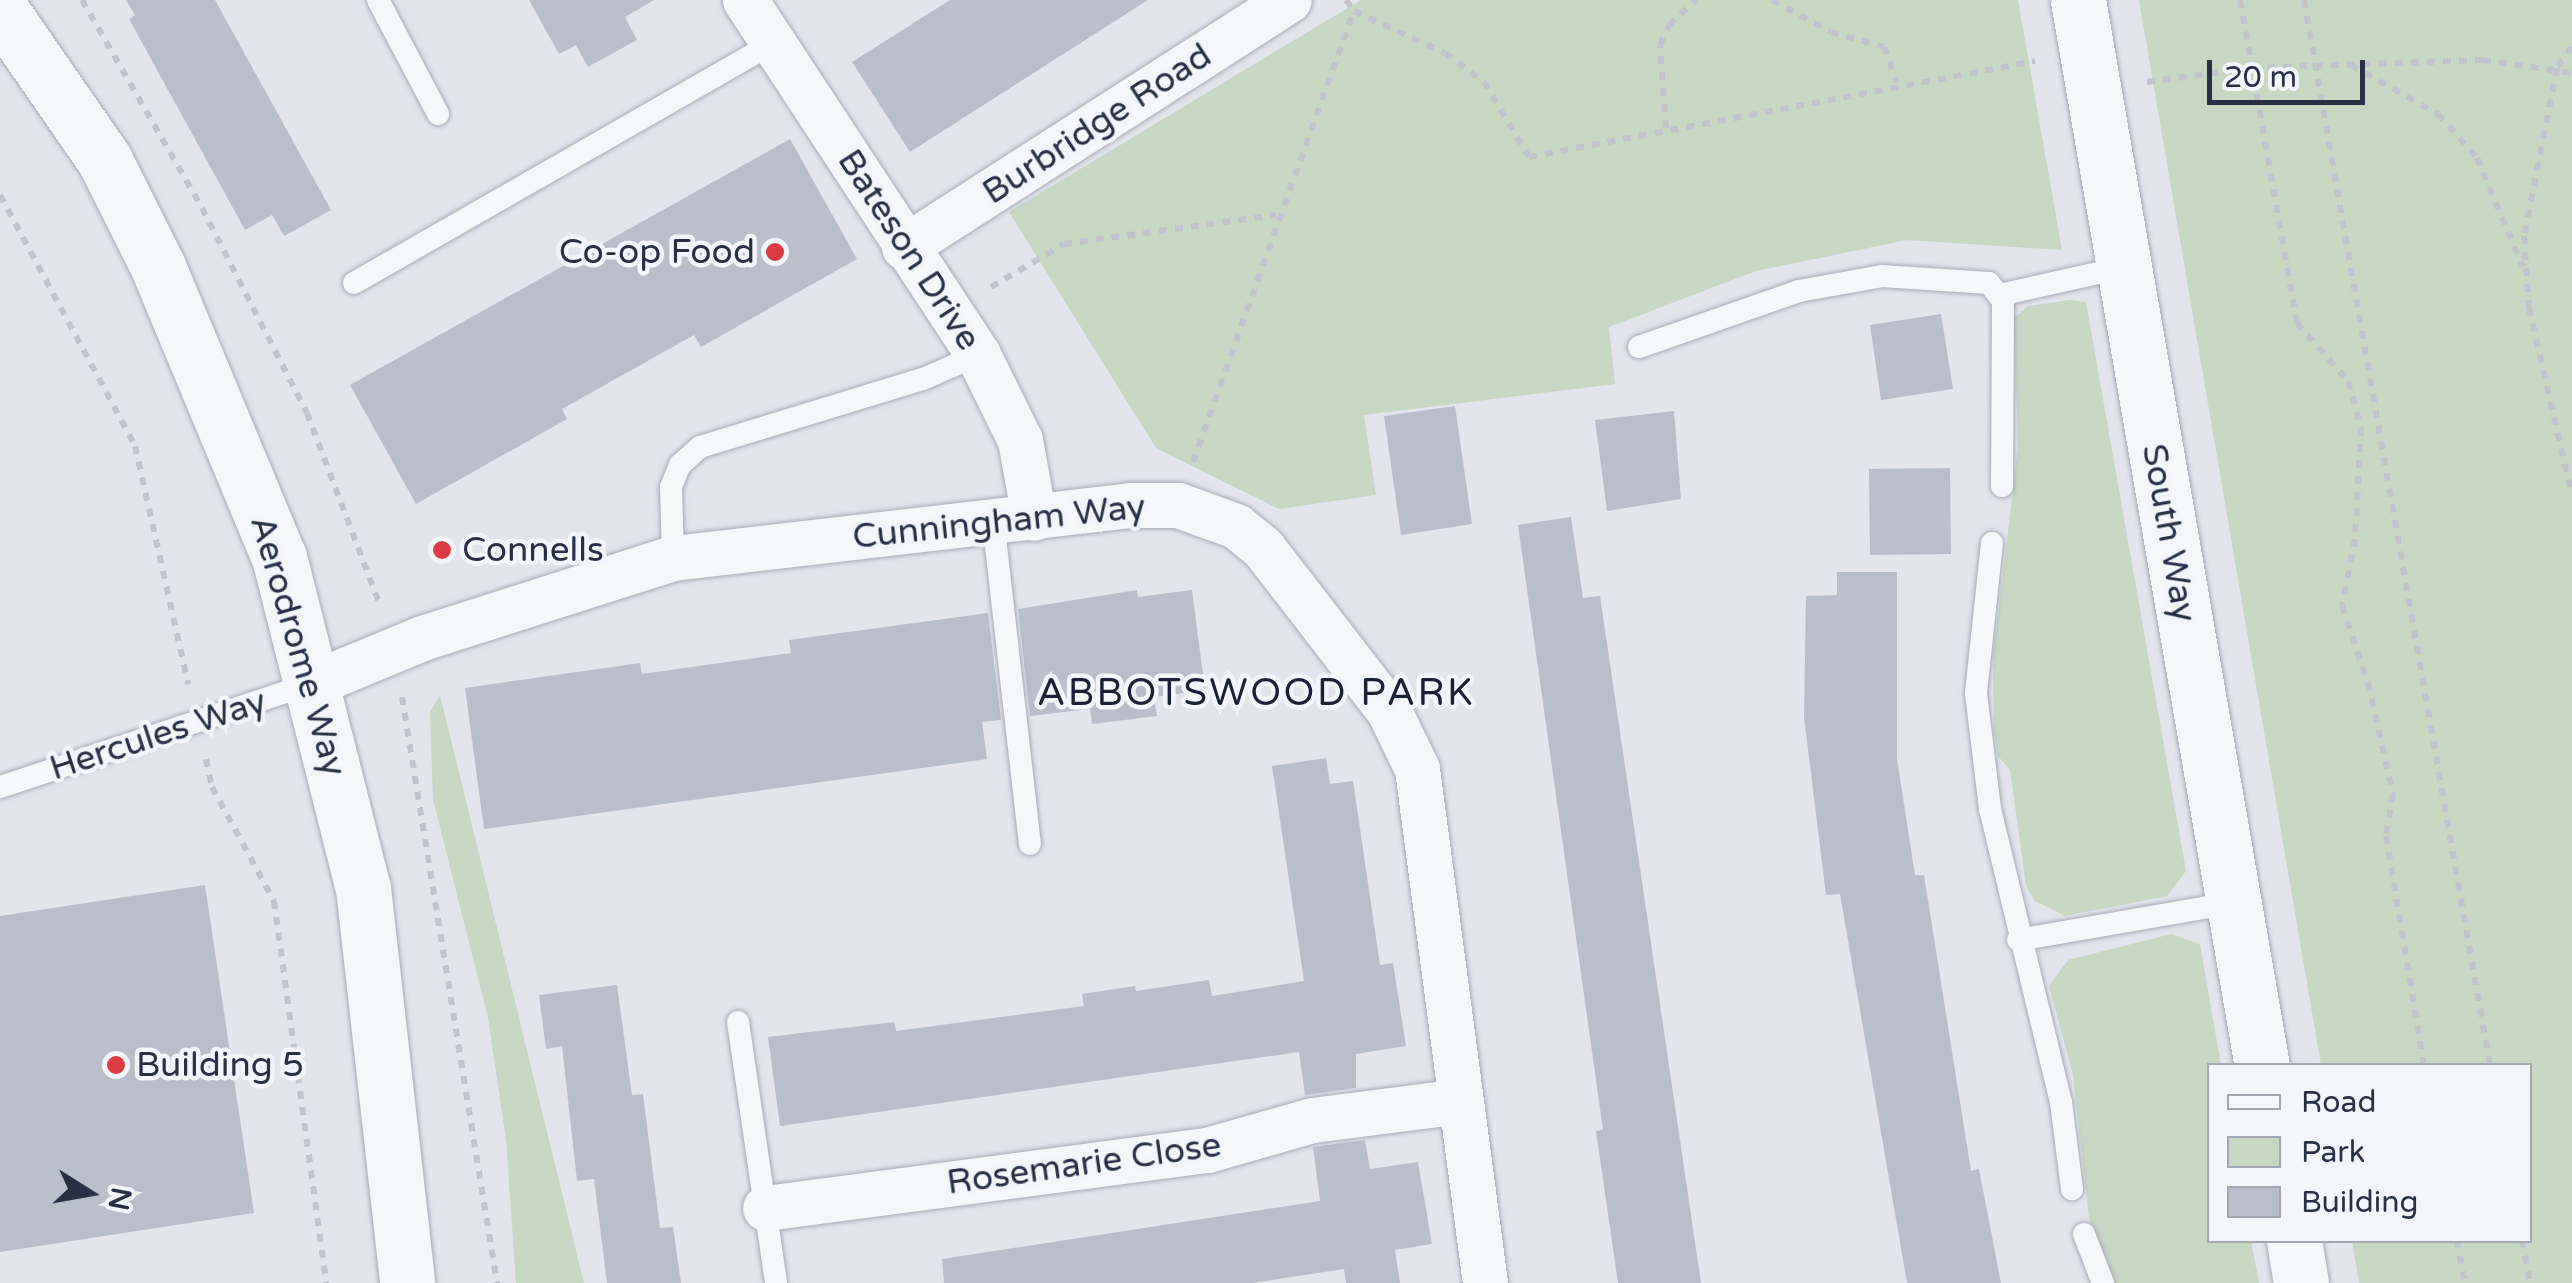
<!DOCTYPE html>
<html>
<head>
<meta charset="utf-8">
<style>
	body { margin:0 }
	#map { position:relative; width:2572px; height:1283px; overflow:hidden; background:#e2e5ec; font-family:"Varela Round",sans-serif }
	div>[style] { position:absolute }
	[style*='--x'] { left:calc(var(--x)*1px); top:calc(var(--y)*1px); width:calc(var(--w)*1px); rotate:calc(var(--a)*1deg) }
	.green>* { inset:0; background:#c6d7c2 }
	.building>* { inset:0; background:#b9becb }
	.path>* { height:6px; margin-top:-3px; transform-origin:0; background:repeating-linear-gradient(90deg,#c0c3cb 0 8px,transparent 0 16px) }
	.roads { filter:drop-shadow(0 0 2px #a6abb7) drop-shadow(0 0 2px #a6abb7) }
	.service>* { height:22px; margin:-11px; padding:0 11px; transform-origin:11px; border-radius:11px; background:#f6f7fa }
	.minor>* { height:45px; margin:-22.5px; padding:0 22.5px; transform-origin:22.5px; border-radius:22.5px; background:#f6f7fa }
	.tertiary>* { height:55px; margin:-27.5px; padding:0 27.5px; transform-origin:27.5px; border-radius:27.5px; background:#f6f7fa }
	.dots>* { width:28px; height:28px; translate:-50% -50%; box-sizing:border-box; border:5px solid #f2f5f9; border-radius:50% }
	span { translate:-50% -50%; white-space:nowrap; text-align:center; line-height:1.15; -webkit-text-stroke:9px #f2f5f9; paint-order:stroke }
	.street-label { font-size:35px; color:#283046 }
	.poi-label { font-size:35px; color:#283046 }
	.right { translate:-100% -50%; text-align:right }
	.left { translate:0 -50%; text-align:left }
	.neighbourhood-label { font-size:38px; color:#1a2137; letter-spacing:2.5px }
	.legend { position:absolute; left:2207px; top:1063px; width:325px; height:180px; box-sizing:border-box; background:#f2f5f9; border:2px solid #a1a6b1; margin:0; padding:12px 18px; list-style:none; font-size:30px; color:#283046 }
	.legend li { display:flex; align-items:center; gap:20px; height:50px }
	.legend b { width:50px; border:2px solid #a1a6b1 }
	.north { position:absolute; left:40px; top:1143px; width:100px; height:100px; -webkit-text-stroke:8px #f2f5f9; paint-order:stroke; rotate:101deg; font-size:28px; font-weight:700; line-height:40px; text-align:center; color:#283046 }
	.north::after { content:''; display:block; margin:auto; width:35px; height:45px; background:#283046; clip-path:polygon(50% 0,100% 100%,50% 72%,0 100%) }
	.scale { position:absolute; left:2207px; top:60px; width:158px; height:45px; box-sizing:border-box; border:5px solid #283046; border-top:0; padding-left:12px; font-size:30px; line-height:35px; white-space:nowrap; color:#283046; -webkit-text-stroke:8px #f2f5f9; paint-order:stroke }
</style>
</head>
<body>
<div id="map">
	<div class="green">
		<div style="clip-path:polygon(1361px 0,2018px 0,2062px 250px,1907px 240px,1756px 271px,1609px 327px,1615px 384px,1364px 415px,1376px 495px,1279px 509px,1156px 448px,1009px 212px)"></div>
		<div style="clip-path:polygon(2139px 0,2572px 0,2572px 1283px,2359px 1283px,2352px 1241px,2530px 1240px,2530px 1066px,2321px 1065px)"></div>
		<div style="clip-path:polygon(2070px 300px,2086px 302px,2186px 871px,2167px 896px,2065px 916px,2035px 901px,2026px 886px,2010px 770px,1998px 756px,1994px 733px,1993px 657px,2018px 447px,2014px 318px,2028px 306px)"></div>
		<div style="clip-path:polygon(440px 695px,584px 1283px,516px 1283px,506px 1140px,488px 1018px,433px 799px,430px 712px)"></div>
		<div style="clip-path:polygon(2171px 934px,2200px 944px,2221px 1065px,2210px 1066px,2210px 1240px,2251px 1241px,2259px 1283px,2111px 1283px,2089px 1218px,2073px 1075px,2049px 986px,2068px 960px)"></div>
	</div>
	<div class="building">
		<div style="clip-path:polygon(126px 0,215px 0,331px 210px,284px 236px,272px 215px,245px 230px,129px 19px,135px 15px)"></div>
		<div style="clip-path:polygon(529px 0,654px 0,625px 17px,637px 40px,588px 67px,576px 45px,559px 54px)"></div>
		<div style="clip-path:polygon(950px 0,1148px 0,910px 152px,852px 62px)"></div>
		<div style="clip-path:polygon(790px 139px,857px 259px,701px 347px,694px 335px,562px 409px,567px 419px,416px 504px,350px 385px)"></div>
		<div style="clip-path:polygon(1941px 314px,1953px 389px,1881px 400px,1870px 325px)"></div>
		<div style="clip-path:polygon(1455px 406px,1472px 524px,1401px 535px,1384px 416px)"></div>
		<div style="clip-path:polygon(1674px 411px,1681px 499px,1607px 511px,1595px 420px)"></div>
		<div style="clip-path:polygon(1950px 468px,1951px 554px,1870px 555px,1869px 469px)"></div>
		<div style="clip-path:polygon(1571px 517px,1583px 598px,1600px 596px,1701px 1283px,1618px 1283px,1596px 1131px,1603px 1130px,1518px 525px)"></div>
		<div style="clip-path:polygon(1837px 572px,1897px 572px,1897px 759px,1915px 875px,1924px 875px,1971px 1171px,1979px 1169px,2001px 1283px,1907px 1283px,1840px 894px,1826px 895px,1804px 717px,1806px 596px,1837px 595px)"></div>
		<div style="clip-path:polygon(1137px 590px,1138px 597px,1192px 590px,1205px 690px,1154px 697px,1157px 716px,1092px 724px,1090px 709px,1030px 716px,1018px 609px)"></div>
		<div style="clip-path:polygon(988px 613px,1001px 720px,982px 722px,987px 759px,484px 829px,465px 688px,640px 663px,642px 674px,791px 653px,789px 640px)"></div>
		<div style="clip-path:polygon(1326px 758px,1330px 784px,1353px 781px,1380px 965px,1393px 963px,1406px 1046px,1356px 1054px,1356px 1088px,1305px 1095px,1299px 1052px,780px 1126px,768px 1037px,894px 1022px,896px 1031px,1084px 1006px,1082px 994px,1135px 986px,1136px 991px,1209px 980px,1212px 996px,1304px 981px,1272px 766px)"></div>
		<div style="clip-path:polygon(205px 885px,254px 1213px,0 1252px,0 916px)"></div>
		<div style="clip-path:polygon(617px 985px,632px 1095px,643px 1094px,660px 1228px,673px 1227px,681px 1283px,607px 1283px,594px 1179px,577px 1181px,562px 1046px,546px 1049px,539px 995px)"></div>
		<div style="clip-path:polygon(1365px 1140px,1370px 1169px,1418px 1162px,1432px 1244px,1395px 1250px,1400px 1283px,1346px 1283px,1344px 1269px,1252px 1283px,944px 1283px,942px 1259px,1320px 1201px,1313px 1147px)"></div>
	</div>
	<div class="path">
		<div style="--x:82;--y:0;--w:240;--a:60"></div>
		<div style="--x:202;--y:208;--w:230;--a:62.9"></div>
		<div style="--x:307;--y:413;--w:203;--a:69.2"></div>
		<div style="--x:1346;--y:0;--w:14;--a:54"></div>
		<div style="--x:1354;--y:11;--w:100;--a:24.8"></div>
		<div style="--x:1445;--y:53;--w:49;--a:36.6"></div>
		<div style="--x:1484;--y:82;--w:87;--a:59"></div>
		<div style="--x:1529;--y:157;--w:515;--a:-10.74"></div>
		<div style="--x:1772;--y:0;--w:67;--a:28.5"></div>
		<div style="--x:1831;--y:32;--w:55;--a:15.8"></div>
		<div style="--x:1884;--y:47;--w:38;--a:70"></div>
		<div style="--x:2240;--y:0;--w:328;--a:80"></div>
		<div style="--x:2297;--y:323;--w:77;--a:48.7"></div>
		<div style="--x:2348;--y:381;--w:49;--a:74.5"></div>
		<div style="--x:2361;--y:428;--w:111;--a:93.1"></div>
		<div style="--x:2355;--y:539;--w:68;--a:101"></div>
		<div style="--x:2342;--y:606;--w:81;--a:71.3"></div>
		<div style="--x:2368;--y:683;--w:114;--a:77.3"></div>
		<div style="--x:2393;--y:794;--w:43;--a:99.5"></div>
		<div style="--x:2386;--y:836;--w:233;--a:80.6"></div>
		<div style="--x:2304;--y:0;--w:1082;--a:80.1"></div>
		<div style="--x:2572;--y:47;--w:26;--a:126"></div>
		<div style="--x:2557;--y:68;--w:171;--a:101.1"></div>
		<div style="--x:2524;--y:236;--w:72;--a:86"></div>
		<div style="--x:2529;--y:308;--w:192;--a:77.1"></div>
		<div style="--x:2351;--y:65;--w:100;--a:29.4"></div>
		<div style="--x:2438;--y:114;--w:59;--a:48.4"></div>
		<div style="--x:2477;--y:158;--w:118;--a:67.1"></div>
		<div style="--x:2147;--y:82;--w:105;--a:-7.7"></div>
		<div style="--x:2251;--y:68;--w:232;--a:-2"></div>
		<div style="--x:2483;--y:60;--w:90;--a:8.3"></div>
		<div style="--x:1666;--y:128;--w:83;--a:-94.1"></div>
		<div style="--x:1660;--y:45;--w:22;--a:-66"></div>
		<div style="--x:1669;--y:25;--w:37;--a:-43"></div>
		<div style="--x:0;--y:195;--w:285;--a:61.7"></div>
		<div style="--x:135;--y:446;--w:244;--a:77.4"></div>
		<div style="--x:991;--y:287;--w:85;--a:-30.5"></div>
		<div style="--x:1064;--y:244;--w:214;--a:-7.8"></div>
		<div style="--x:1193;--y:462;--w:479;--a:-70.4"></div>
		<div style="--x:402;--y:697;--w:594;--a:80.79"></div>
		<div style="--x:206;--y:759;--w:29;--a:78"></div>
		<div style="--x:212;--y:787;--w:130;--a:61.5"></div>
		<div style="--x:274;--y:901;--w:386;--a:82.2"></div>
		<div style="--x:2457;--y:1240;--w:44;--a:79.5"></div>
		<div style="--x:2522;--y:1240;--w:44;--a:79.5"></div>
	</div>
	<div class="roads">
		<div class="service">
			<div style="--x:378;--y:0;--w:129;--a:62.2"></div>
			<div style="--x:354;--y:283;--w:483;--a:-29.8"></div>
			<div style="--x:1999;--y:295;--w:128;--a:-12.6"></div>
			<div style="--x:1639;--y:347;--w:170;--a:-19.3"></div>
			<div style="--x:1799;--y:291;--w:84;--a:-10.2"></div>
			<div style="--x:1882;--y:276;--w:107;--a:3.7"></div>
			<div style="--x:1989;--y:283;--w:23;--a:52"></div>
			<div style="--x:2003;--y:301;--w:185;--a:90.3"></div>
			<div style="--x:993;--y:520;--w:326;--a:83.5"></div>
			<div style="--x:1992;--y:543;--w:151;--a:96.1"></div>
			<div style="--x:1976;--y:693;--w:117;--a:83.1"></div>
			<div style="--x:1990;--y:809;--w:301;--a:76.4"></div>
			<div style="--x:2061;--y:1102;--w:88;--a:82.8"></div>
			<div style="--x:673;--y:558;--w:71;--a:-91.6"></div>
			<div style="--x:671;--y:487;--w:24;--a:-68"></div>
			<div style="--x:680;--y:465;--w:27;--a:-42"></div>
			<div style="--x:700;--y:447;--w:233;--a:-17"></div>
			<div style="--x:923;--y:379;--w:60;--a:-23.6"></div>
			<div style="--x:0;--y:787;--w:330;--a:-18.4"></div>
			<div style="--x:2018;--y:940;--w:217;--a:-9.8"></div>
			<div style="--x:738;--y:1022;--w:264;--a:81.7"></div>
			<div style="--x:2084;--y:1234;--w:53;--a:68.8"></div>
		</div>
		<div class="minor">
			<div style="--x:745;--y:0;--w:425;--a:56.7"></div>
			<div style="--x:978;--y:355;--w:95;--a:63.7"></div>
			<div style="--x:1020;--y:440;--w:79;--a:79.8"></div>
			<div style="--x:904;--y:247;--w:457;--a:-32.7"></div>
			<div style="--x:316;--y:682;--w:115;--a:-22.5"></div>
			<div style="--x:422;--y:638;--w:263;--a:-17.7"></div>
			<div style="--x:673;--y:558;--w:461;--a:-6.6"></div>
			<div style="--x:1131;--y:505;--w:47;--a:0"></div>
			<div style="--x:1178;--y:505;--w:62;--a:19.9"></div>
			<div style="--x:1236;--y:526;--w:35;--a:39"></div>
			<div style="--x:1263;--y:548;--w:206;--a:52.3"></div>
			<div style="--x:1389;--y:711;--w:64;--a:64.2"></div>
			<div style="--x:1417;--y:769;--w:518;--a:82.46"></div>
			<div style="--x:765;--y:1208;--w:446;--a:-7.5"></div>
			<div style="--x:1207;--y:1150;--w:109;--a:-15.9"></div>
			<div style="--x:1312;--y:1120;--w:149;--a:-7.3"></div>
		</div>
		<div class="tertiary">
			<div style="--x:2078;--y:0;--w:1082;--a:80.21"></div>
			<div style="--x:0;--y:9;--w:183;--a:55.3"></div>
			<div style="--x:104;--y:159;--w:121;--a:63.4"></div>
			<div style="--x:158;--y:267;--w:314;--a:67.4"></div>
			<div style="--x:279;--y:557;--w:341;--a:75.8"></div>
			<div style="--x:363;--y:888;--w:397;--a:83.6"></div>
			<div style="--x:2294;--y:1240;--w:44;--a:80.8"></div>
		</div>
	</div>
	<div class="dots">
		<div style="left:775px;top:252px;background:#dd3b44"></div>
		<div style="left:442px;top:550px;background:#dd3b44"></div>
		<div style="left:116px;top:1065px;background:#dd3b44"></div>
	</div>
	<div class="street-label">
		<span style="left:1097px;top:124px;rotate:-33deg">Burbridge Road</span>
		<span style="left:909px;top:250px;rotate:57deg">Bateson Drive</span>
		<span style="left:999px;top:522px;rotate:-6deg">Cunningham Way</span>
		<span style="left:2169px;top:533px;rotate:80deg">South Way</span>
		<span style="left:298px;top:646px;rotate:74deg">Aerodrome Way</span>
		<span style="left:158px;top:735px;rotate:-18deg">Hercules Way</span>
		<span style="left:1084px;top:1164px;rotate:-8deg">Rosemarie Close</span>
	</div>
	<div class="poi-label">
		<span class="right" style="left:755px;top:252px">Co-op Food</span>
		<span class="left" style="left:462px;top:550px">Connells</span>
		<span class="left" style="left:136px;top:1065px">Building 5</span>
	</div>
	<div class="neighbourhood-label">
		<span style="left:1256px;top:694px">ABBOTSWOOD PARK</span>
	</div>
	<ul class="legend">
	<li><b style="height:12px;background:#f6f7fa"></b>Road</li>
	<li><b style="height:28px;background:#c6d7c2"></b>Park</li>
	<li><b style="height:28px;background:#b9becb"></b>Building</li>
	</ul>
	<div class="north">N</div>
	<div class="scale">20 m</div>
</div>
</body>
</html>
